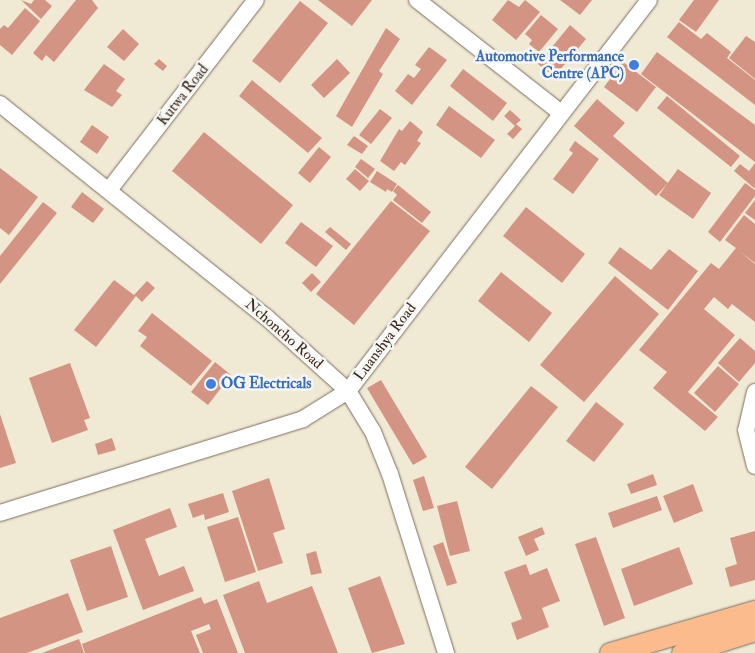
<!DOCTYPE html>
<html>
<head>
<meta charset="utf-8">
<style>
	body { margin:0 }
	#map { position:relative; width:755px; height:653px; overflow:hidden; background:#f0e9d4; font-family:"IM FELL Double Pica",serif }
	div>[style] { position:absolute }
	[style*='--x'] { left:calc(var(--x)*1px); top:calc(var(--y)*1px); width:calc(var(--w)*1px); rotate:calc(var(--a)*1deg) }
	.building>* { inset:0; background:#d39484 }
	.roads { filter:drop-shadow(0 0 1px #7a6d5e) drop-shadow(0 0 1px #7a6d5e) }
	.minor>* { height:16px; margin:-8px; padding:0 8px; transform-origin:8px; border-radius:8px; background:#fff }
	.major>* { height:21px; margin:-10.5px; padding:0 10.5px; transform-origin:10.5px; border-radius:10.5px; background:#fbbb8d }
	.dots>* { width:14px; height:14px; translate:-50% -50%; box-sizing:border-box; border:2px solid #f6f6f2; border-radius:50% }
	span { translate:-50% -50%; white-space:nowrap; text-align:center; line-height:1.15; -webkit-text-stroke:5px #f6f6f2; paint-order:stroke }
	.shop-label { font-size:15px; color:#366cbe; font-weight:700 }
	.right { translate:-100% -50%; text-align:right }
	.left { translate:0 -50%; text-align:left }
	.street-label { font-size:15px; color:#3b2a1e }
</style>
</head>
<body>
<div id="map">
	<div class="building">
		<div style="clip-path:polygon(21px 0,31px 4px,34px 0,45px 0,52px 6px,41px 19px)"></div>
		<div style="clip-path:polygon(76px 0,92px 0,98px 8px,54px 62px,46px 55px,42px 61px,33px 53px)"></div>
		<div style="clip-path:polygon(318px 0,372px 0,352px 26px)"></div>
		<div style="clip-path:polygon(508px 0,519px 7px,525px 0,540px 12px,516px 40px,492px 20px)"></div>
		<div style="clip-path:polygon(560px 0,592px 0,580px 15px)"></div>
		<div style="clip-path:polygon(694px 0,719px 0,696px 32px,679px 20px)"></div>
		<div style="clip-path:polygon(300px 1px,328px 23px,280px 83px,252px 61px)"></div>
		<div style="clip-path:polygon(25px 8px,40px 21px,12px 55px,0 45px,0 29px,4px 25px,8px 28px)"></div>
		<div style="clip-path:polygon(541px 15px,558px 29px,539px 52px,529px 44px,532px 40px,525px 34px)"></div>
		<div style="clip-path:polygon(679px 22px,701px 39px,707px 33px,731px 52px,727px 58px,755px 80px,755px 105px,667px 37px)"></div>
		<div style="clip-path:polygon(570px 25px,586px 39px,554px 77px,538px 64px)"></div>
		<div style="clip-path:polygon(386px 28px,400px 39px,379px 71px,383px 74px,352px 127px,336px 116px)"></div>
		<div style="clip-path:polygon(123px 29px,139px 44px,124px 61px,107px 47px)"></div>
		<div style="clip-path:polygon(746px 36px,755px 42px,755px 79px,729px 58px)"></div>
		<div style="clip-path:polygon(429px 47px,447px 60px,412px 105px,395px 91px,408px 74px,414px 78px,421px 69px,415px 65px)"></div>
		<div style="clip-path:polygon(657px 52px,755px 125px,755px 162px,641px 74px)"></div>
		<div style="clip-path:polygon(159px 59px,167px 66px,163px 71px,154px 64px)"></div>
		<div style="clip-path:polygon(337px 59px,350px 73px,324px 98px,311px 85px)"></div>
		<div style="clip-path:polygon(623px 62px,656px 87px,637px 112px,604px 87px)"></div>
		<div style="clip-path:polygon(104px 64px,125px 79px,116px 91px,122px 95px,112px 107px,84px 90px)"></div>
		<div style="clip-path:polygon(463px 69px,507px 103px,493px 121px,450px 86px)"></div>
		<div style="clip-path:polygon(252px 80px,322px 138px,308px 153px,239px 96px)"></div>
		<div style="clip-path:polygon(667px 96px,740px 156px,731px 167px,657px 108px)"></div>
		<div style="clip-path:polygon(597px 99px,625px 123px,613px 136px,668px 183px,656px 196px,574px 126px)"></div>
		<div style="clip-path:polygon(449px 106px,495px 140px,481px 158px,436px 125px)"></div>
		<div style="clip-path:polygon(380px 109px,392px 118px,371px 144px,359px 135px)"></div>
		<div style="clip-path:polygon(510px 110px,521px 120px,516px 124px,522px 129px,513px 139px,507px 134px,515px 126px,504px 116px)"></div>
		<div style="clip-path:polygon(410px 121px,423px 132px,417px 141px,421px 143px,405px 165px,401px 162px,394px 171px,380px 161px,399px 129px,402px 131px)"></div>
		<div style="clip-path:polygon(92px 125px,109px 137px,97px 154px,80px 142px)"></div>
		<div style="clip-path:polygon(204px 132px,293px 205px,261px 244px,172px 171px)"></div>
		<div style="clip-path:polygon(354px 136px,368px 146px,362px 154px,347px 145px)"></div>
		<div style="clip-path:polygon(575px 141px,599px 159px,573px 194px,553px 179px,573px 153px,569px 150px)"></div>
		<div style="clip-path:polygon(319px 147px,331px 157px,310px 183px,298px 173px)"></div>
		<div style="clip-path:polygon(361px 159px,375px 169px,368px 178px,355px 167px)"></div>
		<div style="clip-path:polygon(755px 163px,755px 187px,754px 188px,734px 171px,740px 164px,749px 171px)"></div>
		<div style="clip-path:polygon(0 168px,38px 197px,9px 235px,0 228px)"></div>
		<div style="clip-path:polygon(355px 169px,369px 181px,360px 191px,346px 179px)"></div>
		<div style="clip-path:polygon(678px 169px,711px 193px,693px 219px,659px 195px)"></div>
		<div style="clip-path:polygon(377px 171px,397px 184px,392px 192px,387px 189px,386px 192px,370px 182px)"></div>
		<div style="clip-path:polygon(745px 183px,755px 190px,755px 196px,720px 242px,708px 232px)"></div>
		<div style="clip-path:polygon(398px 185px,431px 212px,422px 223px,393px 200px,397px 195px,393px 191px)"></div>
		<div style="clip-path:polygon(82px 192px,104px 209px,93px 223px,71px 207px)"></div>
		<div style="clip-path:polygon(755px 200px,755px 220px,745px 213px)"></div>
		<div style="clip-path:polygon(391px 201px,430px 231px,354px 325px,316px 294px)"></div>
		<div style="clip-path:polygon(43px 202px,57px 213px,0 284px,0 256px)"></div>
		<div style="clip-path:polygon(526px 207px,585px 254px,562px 283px,503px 236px)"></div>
		<div style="clip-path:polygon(744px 215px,755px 224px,755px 263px,739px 251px,755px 264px,755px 322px,732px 304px,728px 309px,714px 297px,704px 309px,735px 335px,688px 392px,718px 417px,705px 431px,653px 388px,667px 372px,639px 350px,711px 263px,719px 269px,736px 248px,725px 240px)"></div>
		<div style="clip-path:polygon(301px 222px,333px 246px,316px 267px,285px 243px)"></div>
		<div style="clip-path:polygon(330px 227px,351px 244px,346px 250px,325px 232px)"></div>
		<div style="clip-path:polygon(620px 247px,651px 270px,669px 249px,698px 271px,668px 310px,608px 263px)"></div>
		<div style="clip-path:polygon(501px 272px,552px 313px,529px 342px,478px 301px)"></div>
		<div style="clip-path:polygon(312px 273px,321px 282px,311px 292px,302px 283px)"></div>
		<div style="clip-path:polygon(615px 276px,659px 314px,584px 402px,540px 365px)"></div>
		<div style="clip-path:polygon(114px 280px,134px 295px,147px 281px,155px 288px,142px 302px,136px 296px,96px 347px,74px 330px)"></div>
		<div style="clip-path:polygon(152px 313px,212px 361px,191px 386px,140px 346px,147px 337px,138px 331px)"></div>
		<div style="clip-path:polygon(740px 338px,755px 351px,755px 363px,739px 382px,718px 363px)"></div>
		<div style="clip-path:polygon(215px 362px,231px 375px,208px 405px,191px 392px)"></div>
		<div style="clip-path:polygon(70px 363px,90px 418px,84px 420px,88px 430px,52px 443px,29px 378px)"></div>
		<div style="clip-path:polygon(718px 366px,739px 384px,715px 412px,694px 393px)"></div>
		<div style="clip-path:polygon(381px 380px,427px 457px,413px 465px,367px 388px)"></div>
		<div style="clip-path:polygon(531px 386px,558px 407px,492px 489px,465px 467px)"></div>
		<div style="clip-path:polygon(596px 402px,624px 424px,594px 462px,566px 441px)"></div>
		<div style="clip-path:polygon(0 414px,16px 463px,0 468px)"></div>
		<div style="clip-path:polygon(112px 438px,116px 450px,98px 455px,95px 444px)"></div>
		<div style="clip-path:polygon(653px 474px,657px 485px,631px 494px,627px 484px)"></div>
		<div style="clip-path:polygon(424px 476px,434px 508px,423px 511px,413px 480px)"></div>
		<div style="clip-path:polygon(269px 478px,285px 529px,273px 533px,283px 563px,258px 571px,232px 491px)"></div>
		<div style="clip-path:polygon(693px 484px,703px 511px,674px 523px,663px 496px)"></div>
		<div style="clip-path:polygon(223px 493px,229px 512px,205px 520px,204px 514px,193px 518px,188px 504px)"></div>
		<div style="clip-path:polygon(657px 496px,662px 510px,613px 528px,608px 513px)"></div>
		<div style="clip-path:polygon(457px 501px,470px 551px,450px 556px,437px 506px)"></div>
		<div style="clip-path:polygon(170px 508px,177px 527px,145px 539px,159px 576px,184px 566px,194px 591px,143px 610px,113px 530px)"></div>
		<div style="clip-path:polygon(238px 517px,256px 572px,225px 582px,207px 527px)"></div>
		<div style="clip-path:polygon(542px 527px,545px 534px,534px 539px,539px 550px,526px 556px,518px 537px)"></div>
		<div style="clip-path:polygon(755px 531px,755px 580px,730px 587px,725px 568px,737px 564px,730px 538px)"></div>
		<div style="clip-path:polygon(596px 537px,625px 618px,604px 626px,575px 544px)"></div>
		<div style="clip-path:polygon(443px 542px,457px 583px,447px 586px,433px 546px)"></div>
		<div style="clip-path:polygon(111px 546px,128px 597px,87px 611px,70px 560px)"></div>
		<div style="clip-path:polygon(679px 547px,693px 584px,634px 606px,621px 569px)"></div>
		<div style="clip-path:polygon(316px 551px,322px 573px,311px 575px,306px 554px)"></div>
		<div style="clip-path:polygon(526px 564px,530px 575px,547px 568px,560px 601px,542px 608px,549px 627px,517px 640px,511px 623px,522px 619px,504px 572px)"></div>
		<div style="clip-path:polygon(380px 576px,405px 644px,372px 653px,348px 588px)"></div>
		<div style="clip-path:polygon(259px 581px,267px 603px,312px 586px,338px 653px,245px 653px,223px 595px)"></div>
		<div style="clip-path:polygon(68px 593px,83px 632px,27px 653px,0 653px,0 618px)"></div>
		<div style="clip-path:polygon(201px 597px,204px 604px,217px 599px,238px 653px,203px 653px,196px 635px,211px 629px,209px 624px,191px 631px,200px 653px,85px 653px,82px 644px)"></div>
		<div style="clip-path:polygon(79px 639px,84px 653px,42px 653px)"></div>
	</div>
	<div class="roads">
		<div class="minor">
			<div style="--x:417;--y:0;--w:183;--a:38.1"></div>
			<div style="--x:0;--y:104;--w:339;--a:38.7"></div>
			<div style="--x:265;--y:316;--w:112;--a:42.1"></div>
			<div style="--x:348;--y:391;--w:48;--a:58.6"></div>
			<div style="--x:373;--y:432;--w:45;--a:68"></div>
			<div style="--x:390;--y:474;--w:188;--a:72.6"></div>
			<div style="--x:109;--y:190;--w:240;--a:-52.3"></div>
			<div style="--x:755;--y:392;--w:39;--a:103"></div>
			<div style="--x:746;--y:430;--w:37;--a:76"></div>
			<div style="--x:0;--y:513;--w:317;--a:-17.2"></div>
			<div style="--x:303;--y:419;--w:53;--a:-31.9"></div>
			<div style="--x:348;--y:391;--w:493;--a:-52.4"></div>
		</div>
		<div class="major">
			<div style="--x:610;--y:653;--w:151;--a:-16.2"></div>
			<div style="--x:682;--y:653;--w:77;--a:-17.5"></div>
		</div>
	</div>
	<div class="dots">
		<div style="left:634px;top:65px;background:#3f7fe0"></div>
		<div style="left:211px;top:384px;background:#3f7fe0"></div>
	</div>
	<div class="shop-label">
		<span class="right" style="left:624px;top:65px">Automotive Performance<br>Centre (APC)</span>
		<span class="left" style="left:221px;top:384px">OG Electricals</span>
	</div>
	<div class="street-label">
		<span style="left:183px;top:95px;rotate:-52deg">Kutwa Road</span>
		<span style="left:284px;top:334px;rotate:41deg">Nchoncho Road</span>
		<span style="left:385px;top:342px;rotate:-53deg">Luanshya Road</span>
	</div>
</div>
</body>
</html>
